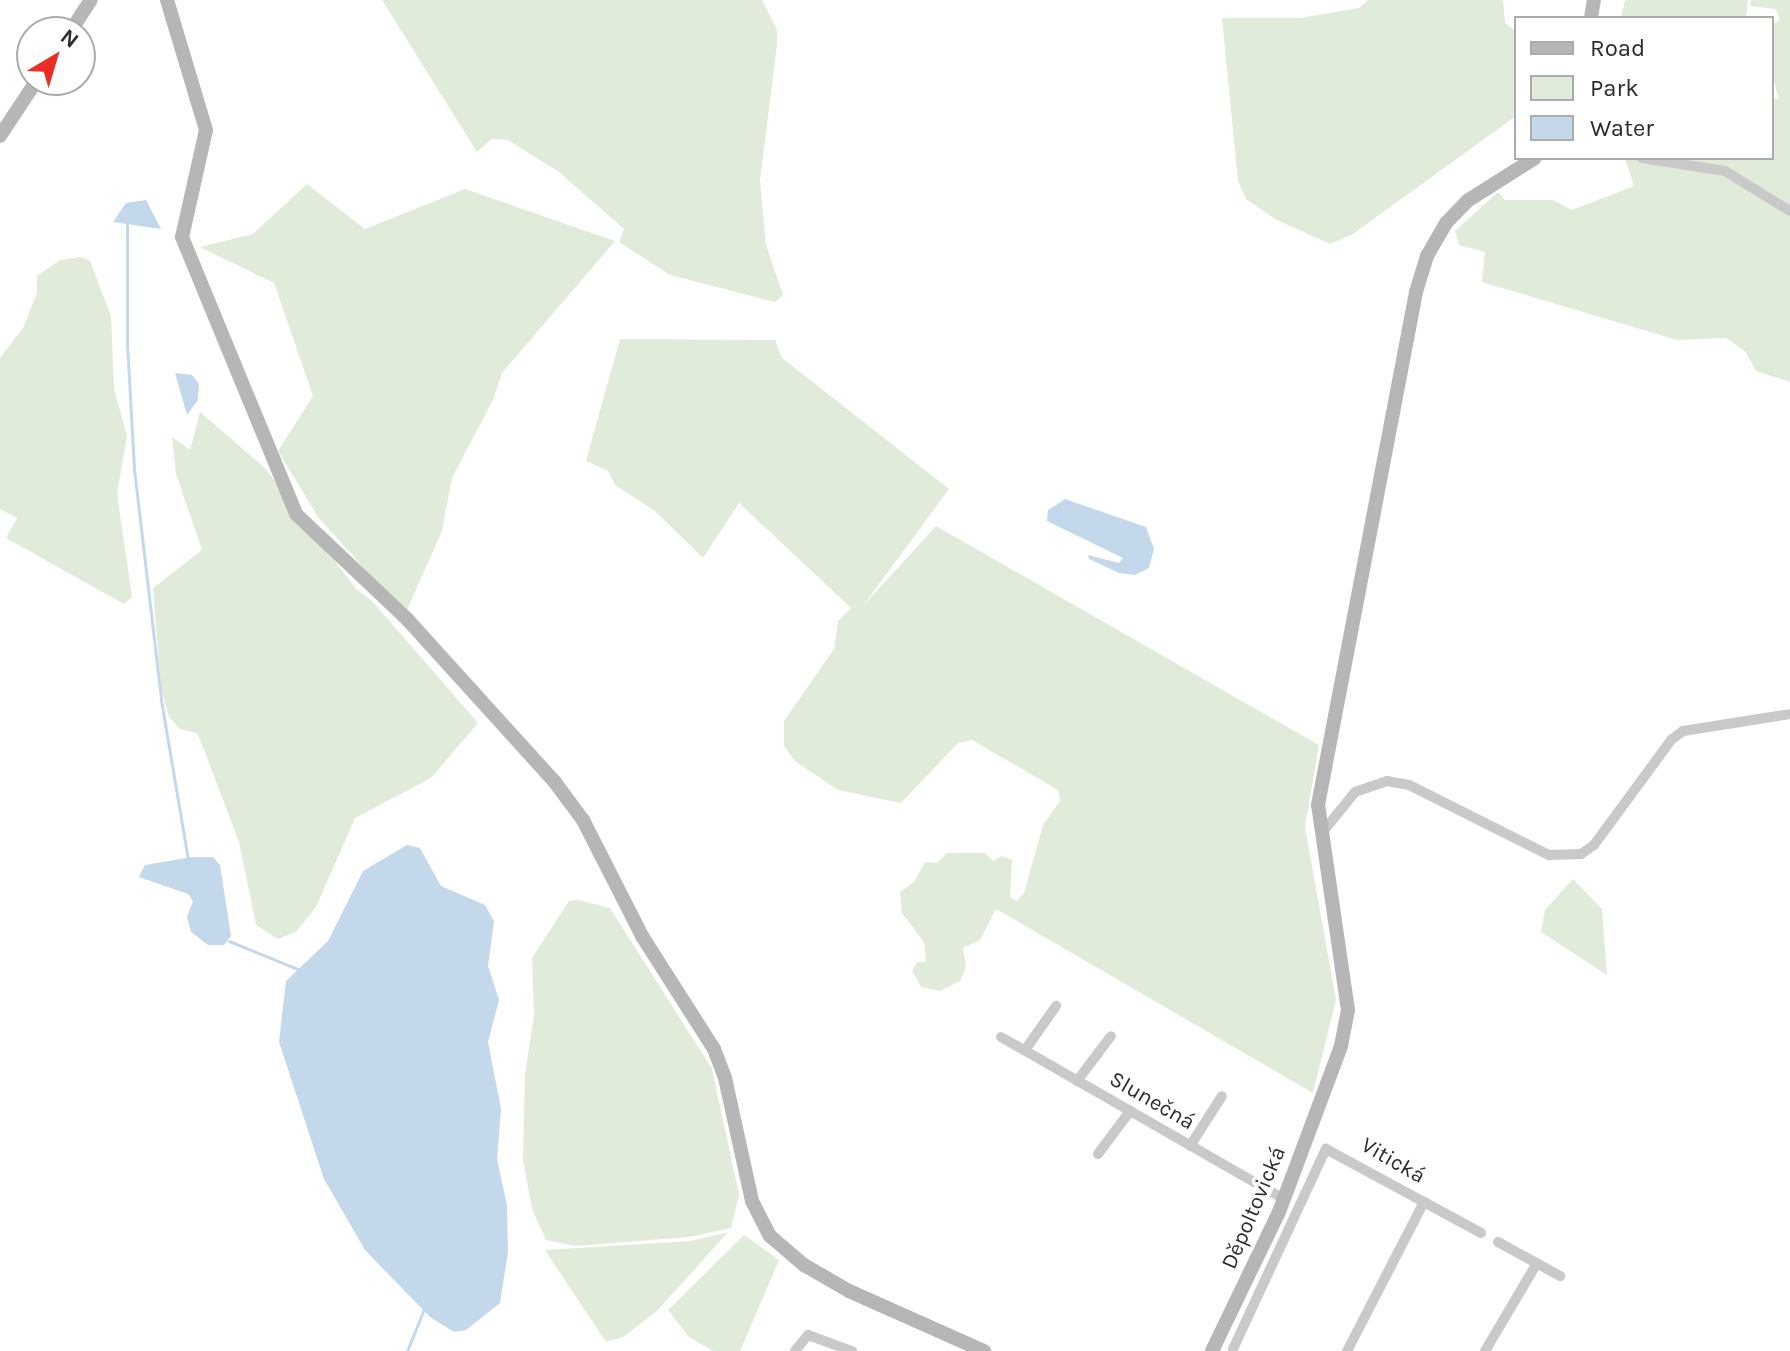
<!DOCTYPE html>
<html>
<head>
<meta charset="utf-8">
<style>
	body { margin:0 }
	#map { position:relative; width:1790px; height:1351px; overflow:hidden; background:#fff; font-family:Karla,sans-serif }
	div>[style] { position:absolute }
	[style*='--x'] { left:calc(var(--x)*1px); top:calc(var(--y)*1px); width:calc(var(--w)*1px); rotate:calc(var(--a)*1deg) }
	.green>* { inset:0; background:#e0ebd9 }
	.water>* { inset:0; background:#c4d8eb }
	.stream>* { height:3px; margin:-1.5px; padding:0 1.5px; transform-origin:1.5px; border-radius:1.5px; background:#c4d8eb }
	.street>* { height:10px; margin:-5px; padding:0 5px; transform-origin:5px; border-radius:5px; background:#c9c9c9 }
	.secondary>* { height:14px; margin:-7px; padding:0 7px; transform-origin:7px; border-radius:7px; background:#b6b6b6 }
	span { translate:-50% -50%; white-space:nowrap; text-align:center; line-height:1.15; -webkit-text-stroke:8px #fff; paint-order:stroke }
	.street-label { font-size:22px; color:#2c2c2c }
	.legend { position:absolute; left:1514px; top:16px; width:260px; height:144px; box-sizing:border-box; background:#fff; border:2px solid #ababab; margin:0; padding:10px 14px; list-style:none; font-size:24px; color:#2c2c2c }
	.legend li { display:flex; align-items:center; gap:16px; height:40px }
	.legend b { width:40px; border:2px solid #ababab }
	.north { position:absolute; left:16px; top:16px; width:80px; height:80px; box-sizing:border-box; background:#fff; border:2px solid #ababab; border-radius:50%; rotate:38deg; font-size:22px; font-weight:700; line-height:32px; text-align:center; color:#2c2c2c }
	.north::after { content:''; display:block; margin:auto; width:28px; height:36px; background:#ea2e27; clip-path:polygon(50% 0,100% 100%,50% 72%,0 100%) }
</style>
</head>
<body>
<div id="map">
	<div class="green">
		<div style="clip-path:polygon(382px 0,762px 0,777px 30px,777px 45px,760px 180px,766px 245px,783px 295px,775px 302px,670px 275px,619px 242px,624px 229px,559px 172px,508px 140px,492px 139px,477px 152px)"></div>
		<div style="clip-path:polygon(1368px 0,1503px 0,1505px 23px,1516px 31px,1516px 116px,1353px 234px,1330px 244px,1275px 219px,1246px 199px,1238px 181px,1222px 18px,1300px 18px,1359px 8px)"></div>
		<div style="clip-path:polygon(1625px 0,1748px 0,1746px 18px,1621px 18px)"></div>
		<div style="clip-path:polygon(1751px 0,1790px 0,1790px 382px,1756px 371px,1745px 351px,1726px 338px,1677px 340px,1482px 282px,1485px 252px,1459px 245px,1455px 231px,1498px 192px,1505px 200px,1553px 200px,1572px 210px,1634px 186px,1625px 158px,1772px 158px,1772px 99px,1779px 99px,1772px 75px,1772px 24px,1780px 20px,1776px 9px,1750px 6px)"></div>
		<div style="clip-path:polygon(307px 184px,365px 229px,465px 189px,615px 241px,502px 373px,493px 400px,452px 478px,442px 531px,405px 614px,318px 517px,278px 451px,313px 396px,274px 283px,200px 247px,253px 234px)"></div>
		<div style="clip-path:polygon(81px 257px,90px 261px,111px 316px,114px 388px,127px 436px,117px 494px,132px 597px,124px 604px,6px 538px,17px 518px,0 509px,0 358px,23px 328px,37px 293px,37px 276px,60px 260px)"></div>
		<div style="clip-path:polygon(620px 339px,775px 340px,782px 358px,949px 489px,862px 607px,936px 526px,1319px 745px,1305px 827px,1336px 1000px,1313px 1093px,996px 909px,980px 940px,963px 948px,966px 967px,960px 981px,940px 991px,921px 987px,912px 971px,917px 962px,926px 962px,924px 942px,902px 913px,900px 892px,914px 882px,925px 862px,937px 863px,947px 853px,985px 853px,993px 861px,1002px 856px,1012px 860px,1010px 897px,1017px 901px,1024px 893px,1043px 825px,1060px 801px,1058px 790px,972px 740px,958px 743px,901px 803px,838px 790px,795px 761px,784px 746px,784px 721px,834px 649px,838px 621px,851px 608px,739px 503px,703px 558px,655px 511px,615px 485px,608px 471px,586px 461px)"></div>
		<div style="clip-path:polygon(200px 412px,265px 468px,356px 589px,372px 601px,478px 723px,431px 778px,355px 818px,316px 907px,296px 932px,278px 939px,256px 925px,239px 842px,201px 742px,197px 733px,180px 729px,169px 717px,161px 688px,153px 588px,202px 550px,176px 474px,172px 437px,190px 450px)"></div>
		<div style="clip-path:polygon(1573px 879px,1602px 909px,1607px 975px,1541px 932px,1545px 910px)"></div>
		<div style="clip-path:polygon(578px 900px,610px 908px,712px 1069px,739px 1195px,731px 1228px,689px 1237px,575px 1246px,546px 1240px,532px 1209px,523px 1160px,525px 1074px,534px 1015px,532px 958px,569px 901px)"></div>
		<div style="clip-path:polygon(728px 1232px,657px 1311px,623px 1337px,606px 1342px,545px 1250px,691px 1241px)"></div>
		<div style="clip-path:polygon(744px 1235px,779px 1260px,740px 1351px,713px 1351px,688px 1336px,668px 1310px)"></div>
	</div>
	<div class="water">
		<div style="clip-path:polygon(146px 200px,161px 229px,113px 222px,126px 203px)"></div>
		<div style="clip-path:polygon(175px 373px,192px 375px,199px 384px,198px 400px,187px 415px)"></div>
		<div style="clip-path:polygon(1065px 499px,1146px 527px,1154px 549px,1149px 568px,1135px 575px,1119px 573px,1089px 559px,1088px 555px,1119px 563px,1123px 558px,1047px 521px,1048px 510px)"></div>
		<div style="clip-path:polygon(407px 845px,420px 848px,441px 886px,485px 905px,494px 921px,488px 966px,499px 1000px,488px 1042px,501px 1109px,497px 1159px,507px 1206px,508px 1252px,500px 1303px,466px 1330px,454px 1332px,430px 1317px,365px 1250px,324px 1179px,279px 1042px,286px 981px,328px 941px,363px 871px)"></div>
		<div style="clip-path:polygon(192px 857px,213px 857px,220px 865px,231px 936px,224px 945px,208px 945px,191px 932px,187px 917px,193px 901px,188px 894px,139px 877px,145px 865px)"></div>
	</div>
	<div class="stream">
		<div style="--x:127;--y:224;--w:119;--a:90"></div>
		<div style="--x:127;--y:343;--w:126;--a:86.8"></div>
		<div style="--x:134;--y:469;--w:233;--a:83.3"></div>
		<div style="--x:161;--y:700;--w:162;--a:80.4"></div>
		<div style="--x:229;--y:941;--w:77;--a:22.2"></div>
		<div style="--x:407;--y:1351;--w:45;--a:-68"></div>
	</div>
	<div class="street">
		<div style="--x:1642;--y:158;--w:84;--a:8.9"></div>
		<div style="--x:1725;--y:171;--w:76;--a:31.6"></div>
		<div style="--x:1321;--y:834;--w:54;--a:-51"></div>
		<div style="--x:1355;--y:792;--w:34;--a:-19"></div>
		<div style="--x:1387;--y:781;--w:22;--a:10"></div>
		<div style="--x:1409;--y:785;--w:157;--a:26.6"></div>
		<div style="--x:1549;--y:855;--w:32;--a:-2"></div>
		<div style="--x:1581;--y:854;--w:16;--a:-35"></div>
		<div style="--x:1594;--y:845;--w:130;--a:-53.7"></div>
		<div style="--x:1671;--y:740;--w:15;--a:-37"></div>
		<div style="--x:1683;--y:731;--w:108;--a:-9"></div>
		<div style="--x:1001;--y:1037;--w:326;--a:29.8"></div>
		<div style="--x:1025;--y:1050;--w:54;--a:-54.8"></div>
		<div style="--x:1077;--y:1081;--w:56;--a:-52.9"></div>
		<div style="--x:1190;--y:1146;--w:59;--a:-57.4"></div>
		<div style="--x:1098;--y:1154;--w:54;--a:-53.3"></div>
		<div style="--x:1424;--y:1202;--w:65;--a:28.5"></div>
		<div style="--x:1498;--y:1242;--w:71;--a:28.7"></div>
		<div style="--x:1233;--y:1349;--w:221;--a:-65.1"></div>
		<div style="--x:1326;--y:1149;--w:111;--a:28.4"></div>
		<div style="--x:1424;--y:1202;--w:168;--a:117.3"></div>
		<div style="--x:795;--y:1351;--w:21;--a:-51"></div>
		<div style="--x:808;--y:1335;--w:47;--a:20"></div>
		<div style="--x:1485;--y:1351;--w:102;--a:-59.4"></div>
	</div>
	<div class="secondary">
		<div style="--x:167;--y:0;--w:136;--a:73.3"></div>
		<div style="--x:206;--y:130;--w:110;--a:102.6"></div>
		<div style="--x:182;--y:237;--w:300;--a:67.6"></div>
		<div style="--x:296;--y:514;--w:153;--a:43.4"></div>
		<div style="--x:407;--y:619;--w:219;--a:47.8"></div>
		<div style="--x:554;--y:781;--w:49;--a:53.4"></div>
		<div style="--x:583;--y:820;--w:130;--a:63"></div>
		<div style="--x:642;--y:936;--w:134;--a:57.5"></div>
		<div style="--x:714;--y:1049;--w:31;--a:69"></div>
		<div style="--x:725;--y:1078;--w:126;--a:77.6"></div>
		<div style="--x:752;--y:1201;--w:39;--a:63"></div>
		<div style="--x:770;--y:1236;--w:45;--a:40.5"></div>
		<div style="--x:804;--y:1265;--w:52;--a:30"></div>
		<div style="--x:849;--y:1291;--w:148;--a:24"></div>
		<div style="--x:1591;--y:18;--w:18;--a:-81"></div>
		<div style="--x:70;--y:32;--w:38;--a:-57"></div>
		<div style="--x:0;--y:136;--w:67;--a:-56.5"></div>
		<div style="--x:1212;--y:1351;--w:154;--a:-64.3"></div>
		<div style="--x:1279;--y:1212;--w:177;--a:-69.5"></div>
		<div style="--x:1341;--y:1046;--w:37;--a:-79"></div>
		<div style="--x:1348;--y:1010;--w:207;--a:-98.3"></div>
		<div style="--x:1318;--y:805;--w:522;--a:-79.18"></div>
		<div style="--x:1416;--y:292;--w:38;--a:-73"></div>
		<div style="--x:1427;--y:256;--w:39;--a:-60"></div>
		<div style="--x:1447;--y:222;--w:29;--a:-46"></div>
		<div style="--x:1467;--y:201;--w:80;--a:-32.3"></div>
	</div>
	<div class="street-label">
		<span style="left:1152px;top:1101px;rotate:30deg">Slunečná</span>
		<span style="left:1393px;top:1161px;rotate:30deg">Vitická</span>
		<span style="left:1254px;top:1208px;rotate:-67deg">Děpoltovická</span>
	</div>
	<ul class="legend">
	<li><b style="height:10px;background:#b6b6b6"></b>Road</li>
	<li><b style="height:22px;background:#e0ebd9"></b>Park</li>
	<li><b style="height:22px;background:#c4d8eb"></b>Water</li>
	</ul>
	<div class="north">N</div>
</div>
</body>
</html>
